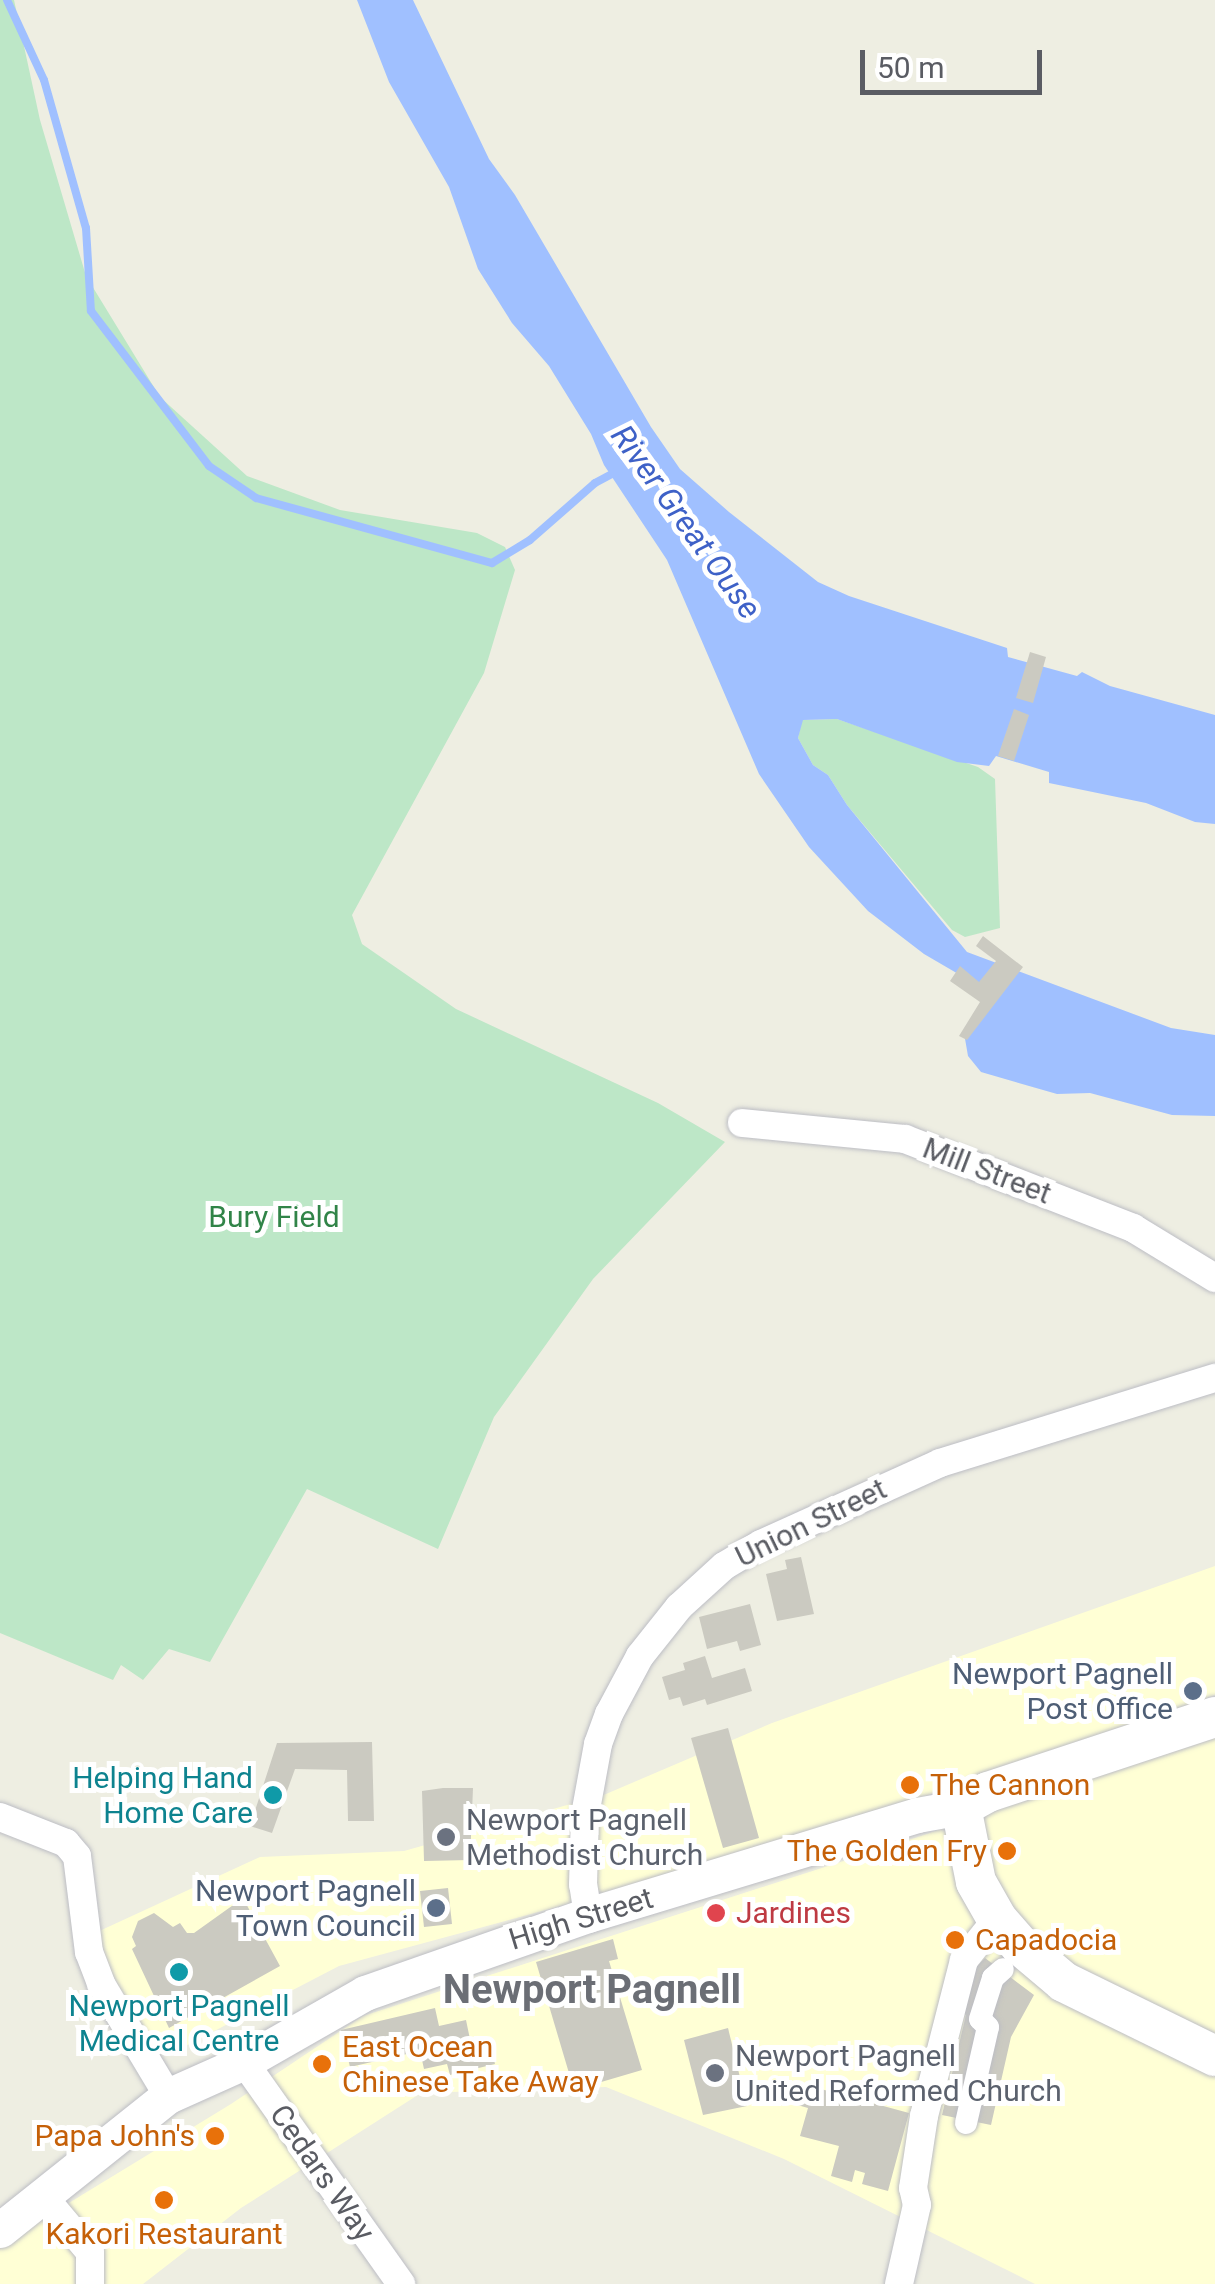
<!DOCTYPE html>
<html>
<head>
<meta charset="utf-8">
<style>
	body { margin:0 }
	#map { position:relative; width:1215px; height:2284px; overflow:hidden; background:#eeeee2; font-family:Roboto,sans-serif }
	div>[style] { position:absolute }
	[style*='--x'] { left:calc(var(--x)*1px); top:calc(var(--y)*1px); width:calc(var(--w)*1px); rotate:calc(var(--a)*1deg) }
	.commercial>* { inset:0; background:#ffffd5 }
	.green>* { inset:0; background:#bde7c7 }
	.water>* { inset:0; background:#a0c0ff }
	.stream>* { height:8px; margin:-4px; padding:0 4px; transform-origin:4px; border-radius:4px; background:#a0c0ff }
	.building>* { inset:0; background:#cbcac1 }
	.roads { filter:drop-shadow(0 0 2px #bcbdc4) drop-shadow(0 0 2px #bcbdc4) }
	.pedestrian>* { height:22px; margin:-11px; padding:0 11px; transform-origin:11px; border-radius:11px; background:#fff }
	.minor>* { height:28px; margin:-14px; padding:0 14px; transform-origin:14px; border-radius:14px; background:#fff }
	.tertiary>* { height:35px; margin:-17.5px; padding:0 17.5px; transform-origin:17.5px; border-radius:17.5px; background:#fff }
	.secondary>* { height:40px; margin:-20px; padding:0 20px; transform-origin:20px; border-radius:20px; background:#fff }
	.dots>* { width:28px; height:28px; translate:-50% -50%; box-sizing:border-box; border:5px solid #fff; border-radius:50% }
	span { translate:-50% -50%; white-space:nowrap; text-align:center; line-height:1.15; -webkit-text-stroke:10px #fff; paint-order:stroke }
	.street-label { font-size:30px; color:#5a5c63 }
	.park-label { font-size:30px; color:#318448 }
	.service-label { font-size:30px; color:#4e5e75 }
	.right { translate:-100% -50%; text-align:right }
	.culture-label { font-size:30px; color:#0d838f }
	.food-label { font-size:30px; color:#c56008 }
	.left { translate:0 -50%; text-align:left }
	.worship-label { font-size:30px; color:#5b616d }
	.health-label { font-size:30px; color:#be3a42 }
	.water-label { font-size:32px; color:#3e61c7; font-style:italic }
	.district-label { font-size:40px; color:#6b6e75; font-weight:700 }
	.scale { position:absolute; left:860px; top:50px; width:182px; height:45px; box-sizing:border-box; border:5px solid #5a5c63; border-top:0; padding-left:12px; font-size:30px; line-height:35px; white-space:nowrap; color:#5a5c63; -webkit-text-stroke:8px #fff; paint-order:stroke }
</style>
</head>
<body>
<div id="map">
	<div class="commercial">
		<div style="clip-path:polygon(1215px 1566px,1215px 1695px,885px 1810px,623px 1889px,339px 1966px,176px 2051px,150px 2048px,121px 2007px,95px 1933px,260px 1857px,404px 1851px,606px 1794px,772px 1723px)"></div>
		<div style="clip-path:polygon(1215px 1730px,1215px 2284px,1035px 2284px,784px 2159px,606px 2087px,421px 2093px,241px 2208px,143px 2284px,0 2284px,0 2245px,231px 2104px,363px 2016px,924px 1835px)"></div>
	</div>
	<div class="green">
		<div style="clip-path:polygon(0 0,14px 0,40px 120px,86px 276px,160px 397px,247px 476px,340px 510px,477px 533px,505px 547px,515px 570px,484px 673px,352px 915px,362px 944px,456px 1009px,658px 1103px,725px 1142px,593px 1279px,494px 1417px,438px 1549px,307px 1489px,210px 1662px,169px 1649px,143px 1680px,121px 1665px,113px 1680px,0 1633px)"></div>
		<div style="clip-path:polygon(837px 719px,978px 767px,995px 779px,1000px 928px,965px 937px,952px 930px,847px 805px,828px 775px,813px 765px,798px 738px,802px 720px)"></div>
	</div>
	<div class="water">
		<div style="clip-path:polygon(357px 0,413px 0,489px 159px,515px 195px,651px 427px,680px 469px,729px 512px,818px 582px,849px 596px,1007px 648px,1008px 657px,1077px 676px,1082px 672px,1110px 686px,1215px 715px,1215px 824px,1195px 822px,1146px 803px,1049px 783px,1049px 772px,996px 756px,989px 766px,957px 762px,837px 719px,803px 720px,798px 738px,813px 765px,828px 775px,847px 805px,967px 952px,1171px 1028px,1215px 1035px,1215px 1116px,1172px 1115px,1090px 1093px,1057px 1094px,981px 1072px,968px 1056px,964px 1033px,985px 999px,960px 975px,924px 954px,868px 911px,809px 847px,759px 774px,667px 560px,604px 465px,591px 434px,549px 366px,512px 323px,478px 269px,449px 187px,389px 82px)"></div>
	</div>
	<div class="stream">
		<div style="--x:7;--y:0;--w:88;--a:65.2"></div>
		<div style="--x:44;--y:80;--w:154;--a:74.2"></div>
		<div style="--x:86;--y:228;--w:83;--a:86.6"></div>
		<div style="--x:91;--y:311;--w:195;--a:52.7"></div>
		<div style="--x:209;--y:466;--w:57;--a:34.2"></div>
		<div style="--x:256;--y:498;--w:245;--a:15.4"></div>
		<div style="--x:492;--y:563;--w:44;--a:-31.2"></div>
		<div style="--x:530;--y:540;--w:86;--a:-41.2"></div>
		<div style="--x:595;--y:483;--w:27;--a:-28"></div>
	</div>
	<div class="building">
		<div style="clip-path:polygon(1030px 652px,1046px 657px,1033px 703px,1016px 698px)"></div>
		<div style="clip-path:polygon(1014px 709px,1029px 715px,1014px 761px,998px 756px)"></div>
		<div style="clip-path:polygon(983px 936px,1023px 967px,967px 1040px,959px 1036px,980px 1002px,950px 981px,960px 966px,979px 982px,996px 961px,976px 946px)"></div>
		<div style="clip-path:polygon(801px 1557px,814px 1614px,777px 1621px,766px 1574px,787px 1569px,785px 1560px)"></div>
		<div style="clip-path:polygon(750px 1604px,761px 1645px,740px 1651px,737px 1641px,707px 1649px,699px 1617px)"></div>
		<div style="clip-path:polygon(705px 1656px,712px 1678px,745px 1668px,752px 1691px,707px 1705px,705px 1699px,683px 1706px,680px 1697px,669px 1700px,662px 1677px,685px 1670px,683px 1663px)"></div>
		<div style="clip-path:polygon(728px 1728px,759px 1838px,723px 1848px,691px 1738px)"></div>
		<div style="clip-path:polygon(372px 1742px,374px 1821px,348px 1821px,347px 1770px,295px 1769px,272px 1833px,250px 1826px,277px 1743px)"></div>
		<div style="clip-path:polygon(443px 1788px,473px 1788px,470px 1860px,424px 1861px,422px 1791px)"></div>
		<div style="clip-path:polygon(448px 1888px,452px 1924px,424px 1927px,420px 1891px)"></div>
		<div style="clip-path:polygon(243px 1898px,280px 1966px,169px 2028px,132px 1949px,136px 1946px,132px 1937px,138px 1921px,154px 1913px,173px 1927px,180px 1923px,187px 1933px,194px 1933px)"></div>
		<div style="clip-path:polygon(613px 1939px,618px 1959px,609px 1961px,642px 2070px,574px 2090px,536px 1962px)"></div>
		<div style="clip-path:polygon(985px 1958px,1034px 1995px,1011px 2037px,991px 2125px,942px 2115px,966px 2015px,960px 2011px,975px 1968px)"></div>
		<div style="clip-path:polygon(435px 2008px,439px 2026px,466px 2020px,471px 2044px,489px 2040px,495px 2064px,450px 2075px,447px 2064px,424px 2069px,420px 2051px,350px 2067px,341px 2030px)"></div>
		<div style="clip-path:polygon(728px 2028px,747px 2106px,703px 2115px,684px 2040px)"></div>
		<div style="clip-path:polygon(799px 2083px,909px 2113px,888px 2191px,862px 2184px,865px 2173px,855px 2170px,852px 2182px,831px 2176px,839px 2146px,800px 2136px,808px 2108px,794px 2104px)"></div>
	</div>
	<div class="roads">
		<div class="pedestrian">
			<div style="--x:966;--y:2123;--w:98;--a:-77.1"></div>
			<div style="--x:988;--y:2027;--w:11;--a:-135"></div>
			<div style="--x:980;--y:2019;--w:43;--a:-72.4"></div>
			<div style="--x:993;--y:1978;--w:13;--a:-42"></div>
		</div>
		<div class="minor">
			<div style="--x:742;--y:1123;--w:164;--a:5.6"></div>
			<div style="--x:905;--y:1139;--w:245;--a:21.3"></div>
			<div style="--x:1133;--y:1228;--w:96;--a:31.4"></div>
			<div style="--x:0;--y:1817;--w:71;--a:21.5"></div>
			<div style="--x:66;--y:1843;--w:17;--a:50"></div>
			<div style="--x:77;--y:1856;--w:97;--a:82.9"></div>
			<div style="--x:89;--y:1952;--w:34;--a:69"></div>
			<div style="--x:101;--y:1984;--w:131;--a:59.1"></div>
			<div style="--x:588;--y:1915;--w:30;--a:-99"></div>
			<div style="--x:583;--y:1885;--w:70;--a:-88.4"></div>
			<div style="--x:585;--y:1815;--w:72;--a:-79.6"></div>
			<div style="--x:598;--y:1744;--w:32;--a:-70"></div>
			<div style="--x:609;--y:1714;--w:66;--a:-61.9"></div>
			<div style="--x:640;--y:1656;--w:63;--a:-51.5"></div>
			<div style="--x:679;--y:1607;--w:61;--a:-42.3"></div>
			<div style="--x:724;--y:1566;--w:43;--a:-30.7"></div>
			<div style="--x:761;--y:1544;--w:196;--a:-24.3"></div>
			<div style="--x:940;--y:1463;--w:288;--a:-17.2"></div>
			<div style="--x:244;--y:2062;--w:272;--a:54.7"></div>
			<div style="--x:43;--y:2196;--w:73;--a:50"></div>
			<div style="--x:90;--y:2252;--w:32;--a:90"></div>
			<div style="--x:899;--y:2284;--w:81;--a:-77.2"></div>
			<div style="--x:917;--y:2205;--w:17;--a:-103"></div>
			<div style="--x:913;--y:2188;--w:73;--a:-81.3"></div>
			<div style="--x:924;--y:2116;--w:161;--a:-75.6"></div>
			<div style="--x:964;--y:1960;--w:53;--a:-51.2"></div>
		</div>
		<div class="tertiary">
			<div style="--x:0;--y:2230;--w:215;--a:-38.6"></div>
			<div style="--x:168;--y:2096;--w:83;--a:-24.1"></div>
			<div style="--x:244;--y:2062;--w:139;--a:-29.7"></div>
			<div style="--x:365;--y:1993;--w:236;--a:-19.3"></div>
			<div style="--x:588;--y:1915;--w:344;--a:-16.9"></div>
			<div style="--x:917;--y:1815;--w:45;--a:-10.3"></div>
		</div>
		<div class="secondary">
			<div style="--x:1215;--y:1717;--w:239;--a:161.7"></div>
			<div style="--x:988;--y:1792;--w:31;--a:151"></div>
			<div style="--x:961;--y:1807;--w:76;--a:78.7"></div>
			<div style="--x:976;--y:1882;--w:43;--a:60.4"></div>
			<div style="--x:997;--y:1919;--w:35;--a:49"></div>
			<div style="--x:1020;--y:1945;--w:57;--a:40.1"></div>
			<div style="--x:1064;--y:1982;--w:168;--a:26.1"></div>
		</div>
	</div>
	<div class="dots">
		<div style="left:1193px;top:1691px;background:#5c6f8a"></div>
		<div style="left:910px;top:1785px;background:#e8710a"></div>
		<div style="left:273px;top:1795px;background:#0f9aa8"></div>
		<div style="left:446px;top:1837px;background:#6b7280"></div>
		<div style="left:1007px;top:1851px;background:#e8710a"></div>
		<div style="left:436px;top:1908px;background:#5c6f8a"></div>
		<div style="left:716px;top:1913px;background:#e0444e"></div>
		<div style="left:955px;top:1940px;background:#e8710a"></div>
		<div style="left:179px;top:1972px;background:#0f9aa8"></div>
		<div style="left:322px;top:2064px;background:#e8710a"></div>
		<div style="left:715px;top:2073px;background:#6b7280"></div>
		<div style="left:215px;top:2136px;background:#e8710a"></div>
		<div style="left:164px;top:2200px;background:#e8710a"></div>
	</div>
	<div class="street-label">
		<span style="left:987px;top:1171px;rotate:21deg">Mill Street</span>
		<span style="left:811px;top:1523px;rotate:-26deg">Union Street</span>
		<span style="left:581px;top:1919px;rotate:-17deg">High Street</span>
		<span style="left:322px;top:2173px;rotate:55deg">Cedars Way</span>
	</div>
	<div class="park-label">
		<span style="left:274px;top:1217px">Bury Field</span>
	</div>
	<div class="service-label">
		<span class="right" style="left:1173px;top:1691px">Newport Pagnell<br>Post Office</span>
		<span class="right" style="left:416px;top:1908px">Newport Pagnell<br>Town Council</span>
	</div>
	<div class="culture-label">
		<span class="right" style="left:253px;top:1795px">Helping Hand<br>Home Care</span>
		<span style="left:179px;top:2023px">Newport Pagnell<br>Medical Centre</span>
	</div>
	<div class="food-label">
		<span class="left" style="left:930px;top:1785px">The Cannon</span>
		<span class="right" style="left:987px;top:1851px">The Golden Fry</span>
		<span class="left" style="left:975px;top:1940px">Capadocia</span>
		<span class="left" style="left:342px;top:2064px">East Ocean<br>Chinese Take Away</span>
		<span class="right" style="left:195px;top:2136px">Papa John's</span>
		<span style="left:164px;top:2234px">Kakori Restaurant</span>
	</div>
	<div class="worship-label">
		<span class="left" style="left:466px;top:1837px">Newport Pagnell<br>Methodist Church</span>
		<span class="left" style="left:735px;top:2073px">Newport Pagnell<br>United Reformed Church</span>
	</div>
	<div class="health-label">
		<span class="left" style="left:736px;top:1913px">Jardines</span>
	</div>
	<div class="water-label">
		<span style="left:686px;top:522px;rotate:54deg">River Great Ouse</span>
	</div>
	<div class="district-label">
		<span style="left:592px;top:1990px">Newport Pagnell</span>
	</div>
	<div class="scale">50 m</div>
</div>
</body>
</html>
